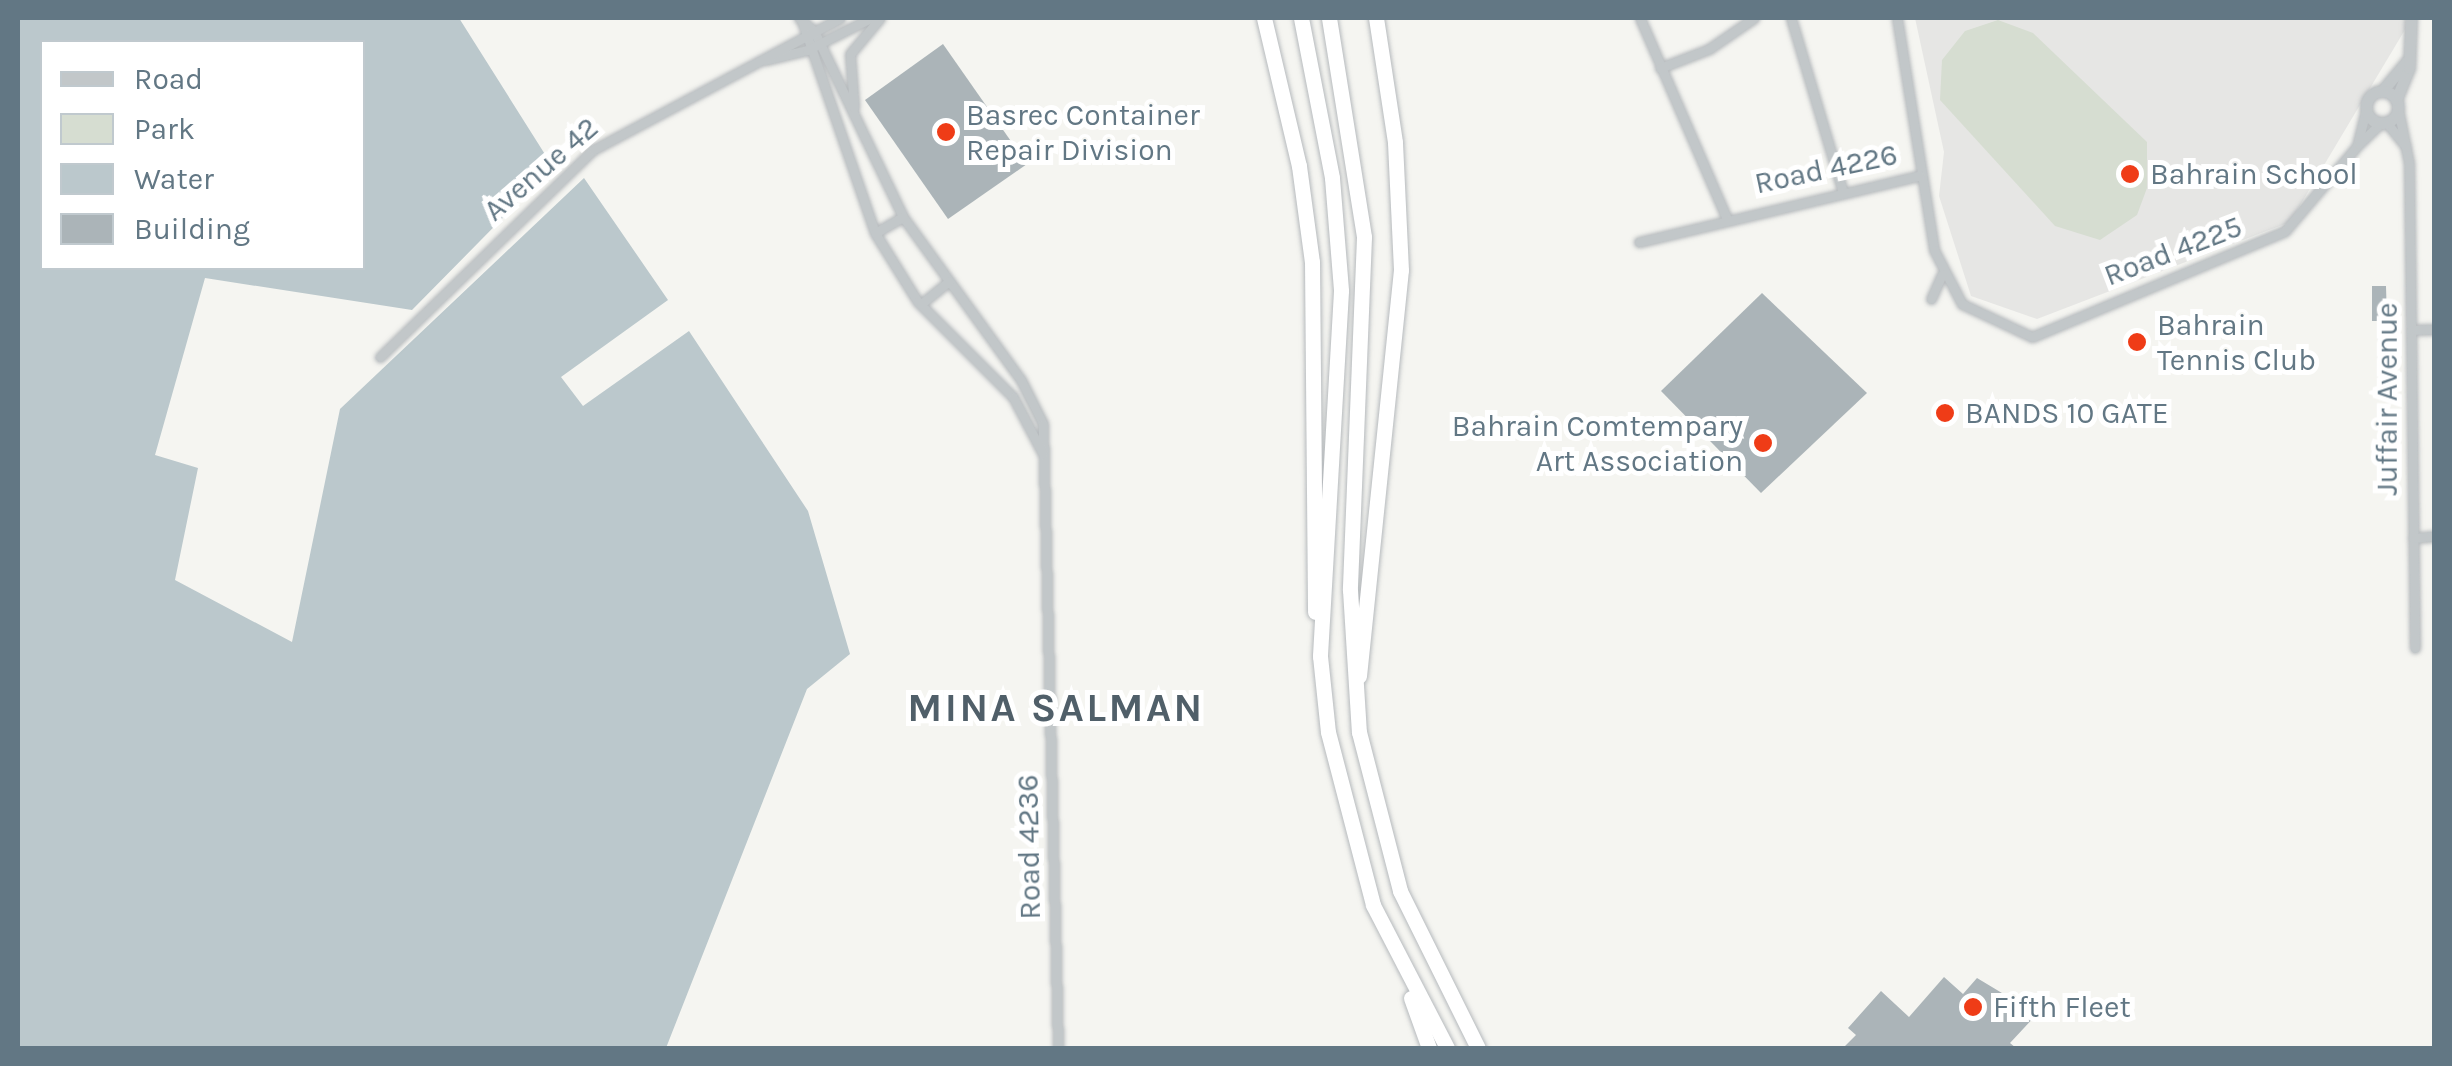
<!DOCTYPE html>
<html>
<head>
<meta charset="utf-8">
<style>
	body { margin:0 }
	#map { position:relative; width:2452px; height:1066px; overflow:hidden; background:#f5f5f1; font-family:Karla,sans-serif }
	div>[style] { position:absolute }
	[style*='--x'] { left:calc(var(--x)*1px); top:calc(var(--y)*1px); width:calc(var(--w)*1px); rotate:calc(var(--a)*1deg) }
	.built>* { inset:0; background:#e6e6e4 }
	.green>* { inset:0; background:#d6ddd1 }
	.water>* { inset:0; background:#bbc8cc }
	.building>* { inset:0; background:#abb4b8 }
	.roads { filter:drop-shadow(0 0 2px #b6babd) drop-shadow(0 0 2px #b6babd) }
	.minor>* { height:9px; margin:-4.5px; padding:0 4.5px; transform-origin:4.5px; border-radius:4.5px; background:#c2c7c9 }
	.tertiary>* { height:11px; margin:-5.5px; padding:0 5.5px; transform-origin:5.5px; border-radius:5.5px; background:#c2c7c9 }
	.tertiary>.ring { margin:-5.5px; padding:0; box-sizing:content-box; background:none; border:11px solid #c2c7c9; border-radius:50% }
	.motorway>* { height:15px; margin:-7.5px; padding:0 7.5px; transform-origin:7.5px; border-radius:7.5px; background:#fff }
	.dots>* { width:28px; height:28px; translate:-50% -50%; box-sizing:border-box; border:5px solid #fff; border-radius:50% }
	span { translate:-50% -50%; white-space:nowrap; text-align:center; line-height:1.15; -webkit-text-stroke:10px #fff; paint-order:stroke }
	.poi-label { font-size:30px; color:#627784 }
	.left { translate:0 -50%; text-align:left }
	.right { translate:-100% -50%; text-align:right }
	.street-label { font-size:30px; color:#627784 }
	.district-label { font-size:40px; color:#505f69; font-weight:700; letter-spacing:2.5px }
	.frame { position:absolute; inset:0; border:20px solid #627784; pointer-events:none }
	.legend { position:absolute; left:40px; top:40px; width:325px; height:230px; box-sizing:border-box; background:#fff; border:2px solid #c0c9ce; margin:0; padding:12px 18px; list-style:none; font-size:30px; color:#627784 }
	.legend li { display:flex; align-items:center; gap:20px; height:50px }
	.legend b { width:50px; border:2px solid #c0c9ce }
</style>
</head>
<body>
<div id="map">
	<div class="built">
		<div style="clip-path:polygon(1915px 18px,2405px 18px,2406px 28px,2290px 222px,2037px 319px,1971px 296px,1939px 196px,1944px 152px)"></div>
	</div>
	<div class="green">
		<div style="clip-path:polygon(1998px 20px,2033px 33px,2147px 142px,2147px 188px,2137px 215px,2100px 240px,2055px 226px,1940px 100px,1942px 60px,1965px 31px)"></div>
	</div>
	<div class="water">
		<div style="clip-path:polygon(evenodd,18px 18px,459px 18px,553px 167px,412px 310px,205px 278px,155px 455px,198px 468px,175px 580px,292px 642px,340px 409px,584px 178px,668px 300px,561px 377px,583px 406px,689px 331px,808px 511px,850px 654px,807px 689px,666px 1048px,18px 1048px,18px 18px,42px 42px,362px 42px,362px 268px,42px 268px,42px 42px)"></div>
	</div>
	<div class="building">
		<div style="clip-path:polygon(943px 44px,1027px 164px,948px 219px,865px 100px)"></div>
		<div style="clip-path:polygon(2372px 286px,2386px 286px,2387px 321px,2372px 321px)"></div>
		<div style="clip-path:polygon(1762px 293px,1867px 393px,1761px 493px,1661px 391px)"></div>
		<div style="clip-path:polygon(1944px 977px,1963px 994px,1977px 978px,2037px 1014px,2010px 1043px,2016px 1048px,1843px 1048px,1856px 1035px,1848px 1028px,1881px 991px,1909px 1017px)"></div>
	</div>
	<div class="roads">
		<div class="minor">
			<div style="--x:799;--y:18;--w:20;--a:41"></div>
			<div style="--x:814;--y:31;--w:206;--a:64.4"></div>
			<div style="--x:903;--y:217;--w:201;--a:54.1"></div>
			<div style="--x:1021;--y:380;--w:49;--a:63.4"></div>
			<div style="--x:1043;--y:424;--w:624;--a:88.62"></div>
			<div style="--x:1640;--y:18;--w:217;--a:66.6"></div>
			<div style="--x:1791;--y:18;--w:178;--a:73.4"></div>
			<div style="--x:1897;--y:18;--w:235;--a:80.9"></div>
			<div style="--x:1934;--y:250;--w:61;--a:62.6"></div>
			<div style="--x:1962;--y:304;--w:77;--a:25.2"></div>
			<div style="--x:2032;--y:337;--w:274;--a:-22.7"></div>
			<div style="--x:2285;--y:231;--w:111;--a:-49.7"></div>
			<div style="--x:2357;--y:146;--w:36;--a:-76"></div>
			<div style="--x:802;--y:21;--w:224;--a:71"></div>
			<div style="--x:875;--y:233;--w:81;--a:58.1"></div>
			<div style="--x:918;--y:302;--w:134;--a:45"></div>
			<div style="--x:1013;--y:397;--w:64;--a:62.2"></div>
			<div style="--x:765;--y:60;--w:43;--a:-13.4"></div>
			<div style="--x:807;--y:50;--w:72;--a:-26.6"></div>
			<div style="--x:1660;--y:68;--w:53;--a:-21.2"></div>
			<div style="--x:1709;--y:49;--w:55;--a:-34.6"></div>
			<div style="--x:854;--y:107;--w:53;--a:-94.3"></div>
			<div style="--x:850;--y:54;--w:47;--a:-50.2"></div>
			<div style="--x:2398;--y:109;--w:55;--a:78.5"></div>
			<div style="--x:2409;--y:163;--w:485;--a:89.3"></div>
			<div style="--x:2386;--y:122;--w:32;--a:51"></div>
			<div style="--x:2359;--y:144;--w:30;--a:-44"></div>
			<div style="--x:875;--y:233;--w:32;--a:-30"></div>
			<div style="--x:1639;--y:242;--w:288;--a:-13.3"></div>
			<div style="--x:1931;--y:299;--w:27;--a:-66"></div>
			<div style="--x:921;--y:304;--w:36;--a:-39"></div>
			<div style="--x:2411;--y:330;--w:23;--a:-2"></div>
			<div style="--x:380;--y:357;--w:297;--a:-44.2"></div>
			<div style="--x:593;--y:150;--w:280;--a:-28.1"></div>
			<div style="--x:2413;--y:538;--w:21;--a:-5"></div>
		</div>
		<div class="tertiary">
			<div style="--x:2382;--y:91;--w:39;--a:-50"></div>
			<div class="ring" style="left:2366px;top:91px;width:21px;height:21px"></div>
			<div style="--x:2396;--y:100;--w:35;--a:-68"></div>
			<div style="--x:2409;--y:68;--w:50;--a:-87.7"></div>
		</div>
		<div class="motorway">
			<div style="--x:1264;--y:18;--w:152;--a:76.7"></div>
			<div style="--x:1299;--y:166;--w:97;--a:82.3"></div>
			<div style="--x:1312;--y:262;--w:350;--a:89.5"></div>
			<div style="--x:1301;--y:18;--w:163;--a:79"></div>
			<div style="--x:1332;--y:178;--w:113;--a:85.4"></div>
			<div style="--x:1341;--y:291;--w:366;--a:93.3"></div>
			<div style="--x:1320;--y:656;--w:76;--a:84"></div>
			<div style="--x:1328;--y:732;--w:179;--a:75.4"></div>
			<div style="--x:1373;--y:905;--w:161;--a:62.6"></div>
			<div style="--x:1329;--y:18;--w:222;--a:80.9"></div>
			<div style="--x:1364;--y:237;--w:353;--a:92.3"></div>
			<div style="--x:1350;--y:590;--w:142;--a:86.4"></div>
			<div style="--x:1359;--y:732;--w:164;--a:75.5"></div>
			<div style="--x:1400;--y:891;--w:175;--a:63.6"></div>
			<div style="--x:1359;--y:676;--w:408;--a:-84.1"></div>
			<div style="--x:1401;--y:270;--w:128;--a:-92.7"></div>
			<div style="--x:1395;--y:142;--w:125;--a:-98.7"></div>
			<div style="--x:1411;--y:998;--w:53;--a:70.2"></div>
		</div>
	</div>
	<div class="dots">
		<div style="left:946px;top:132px;background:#ef3c17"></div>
		<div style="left:2130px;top:174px;background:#ef3c17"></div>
		<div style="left:2137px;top:342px;background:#ef3c17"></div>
		<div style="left:1945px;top:413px;background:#ef3c17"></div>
		<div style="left:1763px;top:443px;background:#ef3c17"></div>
		<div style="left:1973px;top:1007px;background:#ef3c17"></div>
	</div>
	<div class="poi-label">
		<span class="left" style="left:966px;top:132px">Basrec Container<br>Repair Division</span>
		<span class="left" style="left:2150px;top:174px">Bahrain School</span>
		<span class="left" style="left:2157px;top:342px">Bahrain<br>Tennis Club</span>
		<span class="left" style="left:1965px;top:413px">BANDS 10 GATE</span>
		<span class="right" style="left:1743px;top:443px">Bahrain Comtempary<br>Art Association</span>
		<span class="left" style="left:1993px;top:1007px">Fifth Fleet</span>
	</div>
	<div class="street-label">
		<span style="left:541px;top:169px;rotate:-41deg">Avenue 42</span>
		<span style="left:1826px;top:169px;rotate:-12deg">Road 4226</span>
		<span style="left:2173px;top:251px;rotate:-21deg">Road 4225</span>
		<span style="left:2387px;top:399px;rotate:-90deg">Juffair Avenue</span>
		<span style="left:1029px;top:847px;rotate:-91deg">Road 4236</span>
	</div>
	<div class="district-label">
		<span style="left:1056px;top:708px">MINA SALMAN</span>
	</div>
	<div class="frame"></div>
	<ul class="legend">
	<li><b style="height:12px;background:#c2c7c9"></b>Road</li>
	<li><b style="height:28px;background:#d6ddd1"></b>Park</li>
	<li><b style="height:28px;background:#bbc8cc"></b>Water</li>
	<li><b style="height:28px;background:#abb4b8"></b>Building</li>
	</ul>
</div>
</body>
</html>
